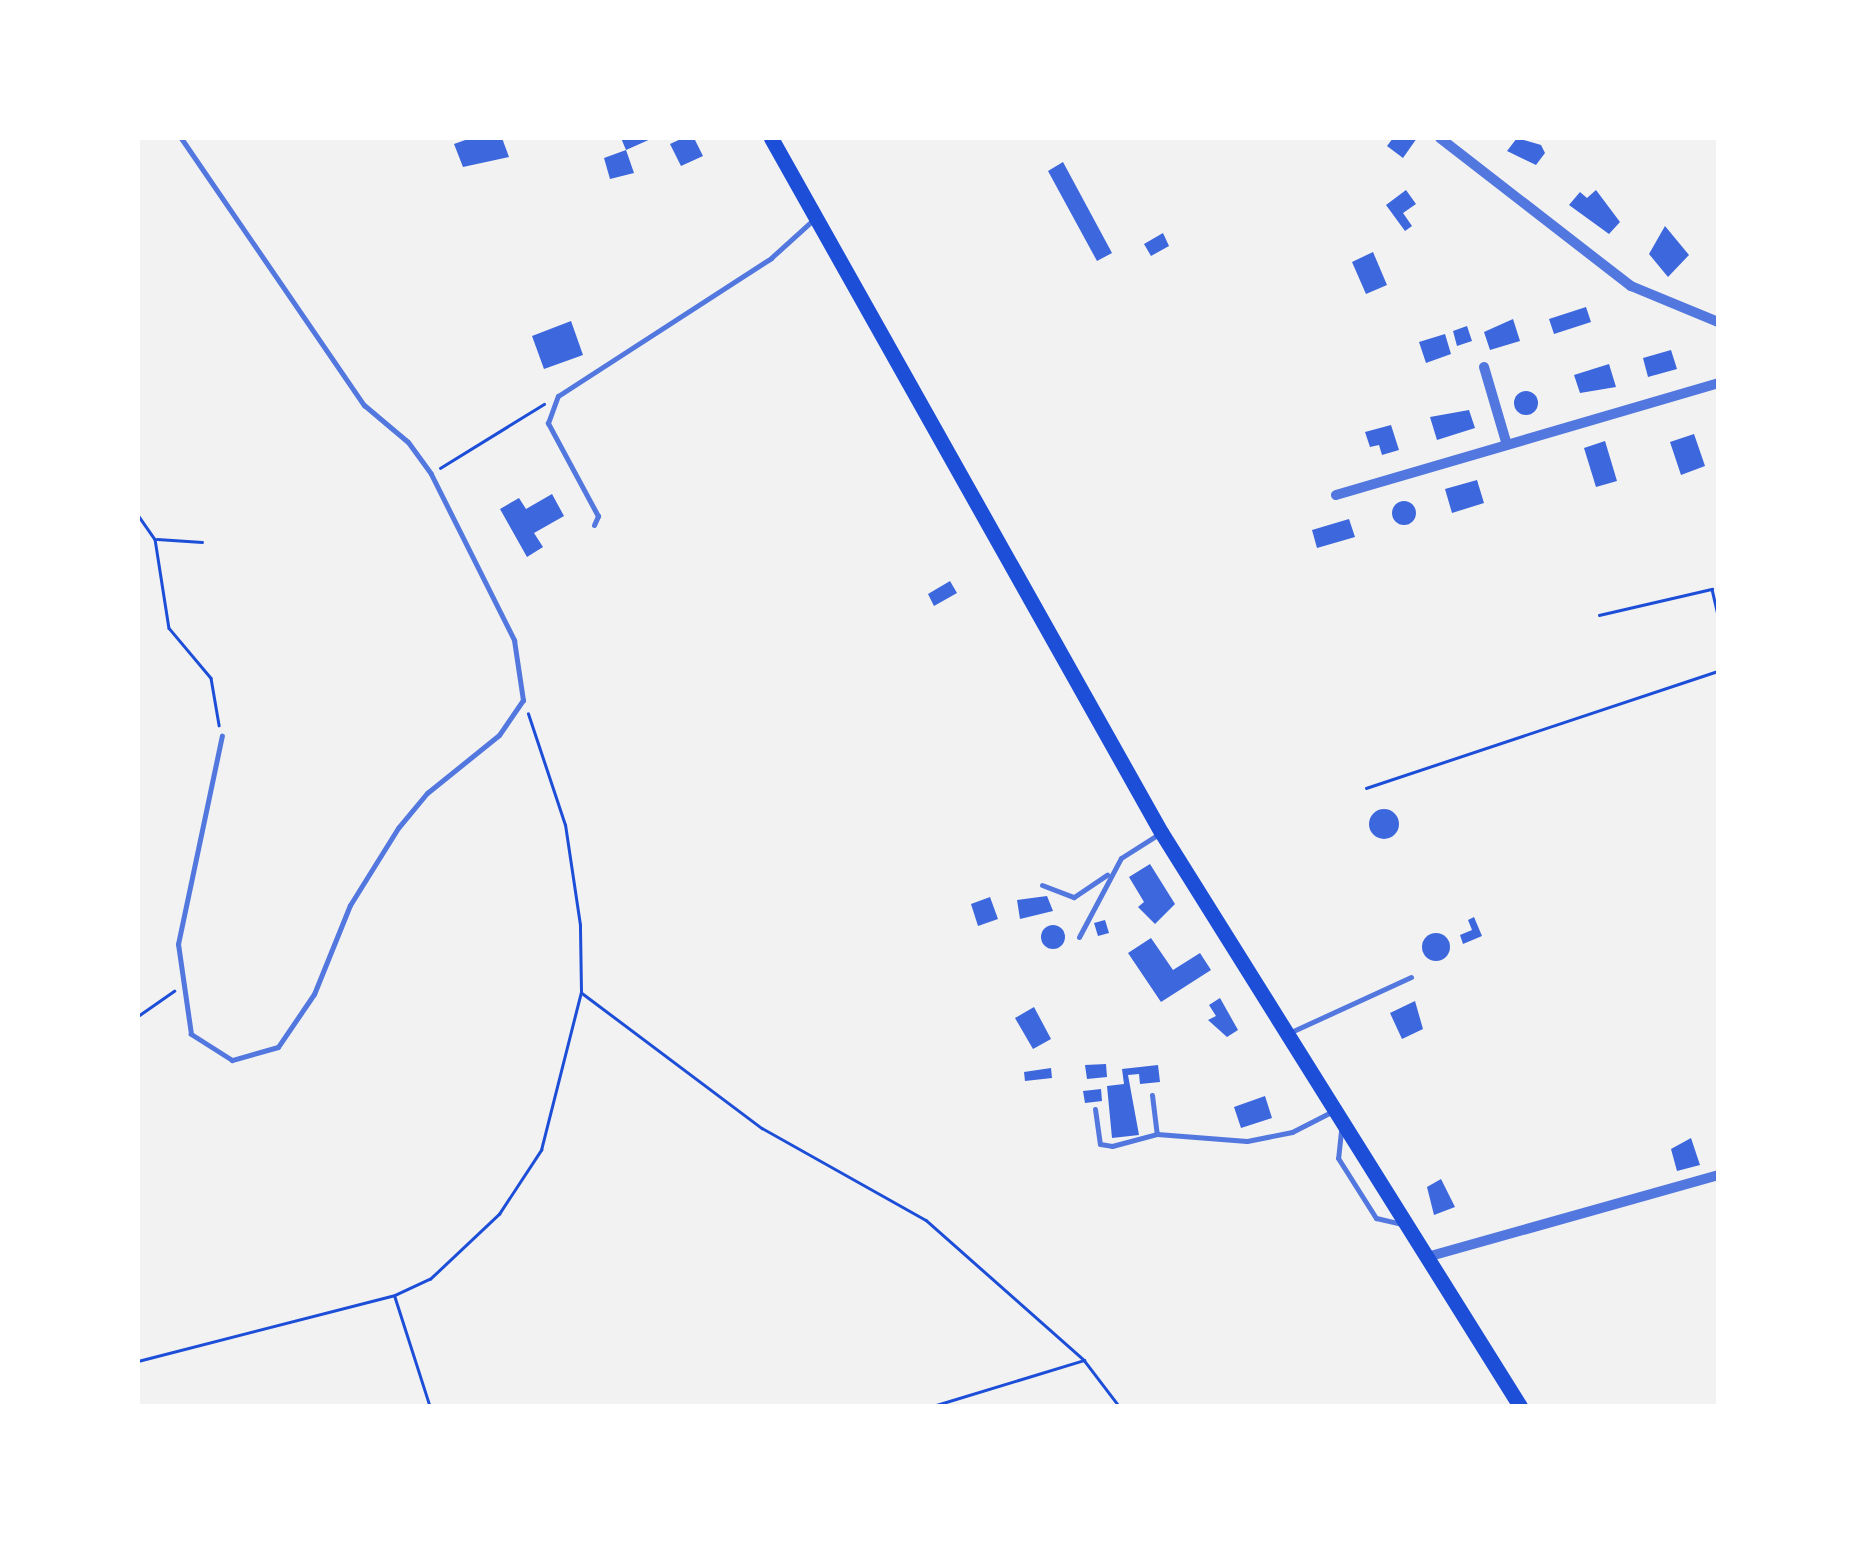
<!DOCTYPE html>
<html>
<head>
<meta charset="utf-8">
<style>
	body { margin:0 }
	#map { position:relative; width:1856px; height:1544px; overflow:hidden; background:#f2f2f2; font-family:Jost,sans-serif }
	div>[style] { position:absolute }
	[style*='--x'] { left:calc(var(--x)*1px); top:calc(var(--y)*1px); width:calc(var(--w)*1px); rotate:calc(var(--a)*1deg) }
	.building>* { inset:0; background:#3d67dc }
	.round { border-radius:50% }
	.path>* { height:2.5px; margin:-1.25px; padding:0 1.25px; transform-origin:1.25px; border-radius:1.25px; background:#1d4ed8 }
	.service>* { height:5px; margin:-2.5px; padding:0 2.5px; transform-origin:2.5px; border-radius:2.5px; background:#5277de }
	.minor>* { height:10px; margin:-5px; padding:0 5px; transform-origin:5px; border-radius:5px; background:#5277de }
	.primary>* { height:15px; margin:-7.5px; padding:0 7.5px; transform-origin:7.5px; border-radius:7.5px; background:#1d4ed8 }
	span { translate:-50% -50%; white-space:nowrap; text-align:center; line-height:1.15; -webkit-text-stroke:8px #fff; paint-order:stroke }
	.frame { position:absolute; inset:0; border:140px solid #fff; pointer-events:none }
</style>
</head>
<body>
<div id="map">
	<div class="building">
		<div style="clip-path:polygon(471px 138px,502px 138px,509px 157px,463px 167px,454px 144px)"></div>
		<div style="clip-path:polygon(621px 138px,653px 138px,626px 150px)"></div>
		<div style="clip-path:polygon(683px 138px,694px 138px,703px 156px,681px 166px,670px 144px)"></div>
		<div style="clip-path:polygon(1393px 138px,1417px 138px,1403px 158px,1387px 146px)"></div>
		<div style="clip-path:polygon(1517px 138px,1541px 145px,1545px 153px,1536px 165px,1507px 151px)"></div>
		<div style="clip-path:polygon(626px 150px,634px 173px,610px 179px,604px 158px)"></div>
		<div style="clip-path:polygon(1063px 162px,1112px 253px,1097px 261px,1048px 171px)"></div>
		<div style="clip-path:polygon(1406px 190px,1416px 204px,1403px 213px,1412px 226px,1405px 231px,1386px 205px)"></div>
		<div style="clip-path:polygon(1596px 190px,1620px 222px,1609px 234px,1569px 205px,1580px 192px,1587px 198px)"></div>
		<div style="clip-path:polygon(1665px 226px,1689px 255px,1668px 277px,1649px 254px)"></div>
		<div style="clip-path:polygon(1163px 233px,1169px 246px,1151px 256px,1144px 244px)"></div>
		<div style="clip-path:polygon(1373px 252px,1387px 285px,1366px 294px,1352px 262px)"></div>
		<div style="clip-path:polygon(1586px 307px,1591px 322px,1554px 334px,1549px 319px)"></div>
		<div style="clip-path:polygon(1513px 319px,1520px 341px,1490px 350px,1484px 332px)"></div>
		<div style="clip-path:polygon(571px 321px,583px 355px,544px 369px,532px 336px)"></div>
		<div style="clip-path:polygon(1467px 326px,1472px 341px,1457px 346px,1453px 331px)"></div>
		<div style="clip-path:polygon(1445px 334px,1451px 354px,1426px 363px,1419px 342px)"></div>
		<div style="clip-path:polygon(1671px 350px,1677px 369px,1648px 377px,1643px 358px)"></div>
		<div style="clip-path:polygon(1609px 364px,1616px 387px,1580px 393px,1574px 375px)"></div>
		<div class="round" style="left:1514px;top:391px;width:24px;height:24px"></div>
		<div style="clip-path:polygon(1469px 410px,1475px 428px,1437px 440px,1430px 417px)"></div>
		<div style="clip-path:polygon(1391px 425px,1399px 450px,1382px 455px,1379px 445px,1370px 447px,1365px 432px)"></div>
		<div style="clip-path:polygon(1694px 434px,1705px 466px,1681px 475px,1670px 442px)"></div>
		<div style="clip-path:polygon(1605px 441px,1617px 481px,1596px 487px,1584px 448px)"></div>
		<div style="clip-path:polygon(1477px 480px,1484px 503px,1452px 513px,1445px 489px)"></div>
		<div style="clip-path:polygon(552px 494px,564px 516px,534px 533px,543px 547px,527px 557px,500px 509px,519px 498px,526px 509px)"></div>
		<div class="round" style="left:1392px;top:501px;width:24px;height:24px"></div>
		<div style="clip-path:polygon(1349px 519px,1355px 537px,1317px 548px,1312px 530px)"></div>
		<div style="clip-path:polygon(950px 581px,957px 593px,934px 606px,928px 594px)"></div>
		<div class="round" style="left:1369px;top:809px;width:30px;height:30px"></div>
		<div style="clip-path:polygon(1150px 864px,1175px 904px,1155px 924px,1138px 907px,1144px 902px,1129px 877px)"></div>
		<div style="clip-path:polygon(1047px 896px,1053px 911px,1020px 919px,1017px 900px)"></div>
		<div style="clip-path:polygon(990px 897px,998px 919px,978px 926px,971px 904px)"></div>
		<div style="clip-path:polygon(1474px 917px,1482px 936px,1463px 944px,1460px 935px,1472px 930px,1468px 920px)"></div>
		<div style="clip-path:polygon(1105px 920px,1109px 933px,1098px 936px,1094px 923px)"></div>
		<div class="round" style="left:1041px;top:925px;width:24px;height:24px"></div>
		<div class="round" style="left:1422px;top:933px;width:28px;height:28px"></div>
		<div style="clip-path:polygon(1151px 938px,1173px 970px,1200px 953px,1211px 970px,1161px 1002px,1128px 953px)"></div>
		<div style="clip-path:polygon(1220px 998px,1238px 1030px,1227px 1037px,1208px 1020px,1216px 1016px,1209px 1005px)"></div>
		<div style="clip-path:polygon(1415px 1001px,1423px 1029px,1402px 1039px,1390px 1013px)"></div>
		<div style="clip-path:polygon(1034px 1007px,1051px 1039px,1033px 1049px,1015px 1018px)"></div>
		<div style="clip-path:polygon(1106px 1064px,1107px 1077px,1087px 1079px,1085px 1065px)"></div>
		<div style="clip-path:polygon(1158px 1065px,1160px 1082px,1140px 1084px,1139px 1074px,1128px 1075px,1139px 1135px,1112px 1138px,1107px 1086px,1124px 1084px,1122px 1069px)"></div>
		<div style="clip-path:polygon(1051px 1068px,1052px 1078px,1025px 1081px,1024px 1072px)"></div>
		<div style="clip-path:polygon(1101px 1089px,1102px 1101px,1085px 1103px,1083px 1091px)"></div>
		<div style="clip-path:polygon(1265px 1096px,1272px 1118px,1241px 1128px,1234px 1107px)"></div>
		<div style="clip-path:polygon(1691px 1138px,1700px 1165px,1677px 1171px,1671px 1149px)"></div>
		<div style="clip-path:polygon(1441px 1179px,1455px 1207px,1434px 1215px,1427px 1187px)"></div>
	</div>
	<div class="path">
		<div style="--x:440;--y:468;--w:122;--a:-31.6"></div>
		<div style="--x:138;--y:515;--w:29;--a:55"></div>
		<div style="--x:155;--y:539;--w:90;--a:81.1"></div>
		<div style="--x:169;--y:628;--w:65;--a:50"></div>
		<div style="--x:211;--y:678;--w:48;--a:80.3"></div>
		<div style="--x:157;--y:539;--w:45;--a:3.8"></div>
		<div style="--x:1599;--y:615;--w:116;--a:-13"></div>
		<div style="--x:1712;--y:589;--w:28;--a:77"></div>
		<div style="--x:1366;--y:788;--w:371;--a:-18.4"></div>
		<div style="--x:582;--y:993;--w:225;--a:36.9"></div>
		<div style="--x:762;--y:1128;--w:188;--a:29.3"></div>
		<div style="--x:926;--y:1220;--w:211;--a:41.5"></div>
		<div style="--x:138;--y:1016;--w:44;--a:-34.8"></div>
		<div style="--x:395;--y:1297;--w:114;--a:72.2"></div>
		<div style="--x:138;--y:1361;--w:265;--a:-14.4"></div>
		<div style="--x:395;--y:1295;--w:38;--a:-25"></div>
		<div style="--x:430;--y:1279;--w:95;--a:-43.3"></div>
		<div style="--x:499;--y:1214;--w:77;--a:-56.7"></div>
		<div style="--x:541;--y:1150;--w:163;--a:-75.8"></div>
		<div style="--x:581;--y:992;--w:67;--a:-90.9"></div>
		<div style="--x:580;--y:925;--w:101;--a:-98.5"></div>
		<div style="--x:565;--y:825;--w:117;--a:-108.4"></div>
		<div style="--x:933;--y:1406;--w:158;--a:-16.9"></div>
		<div style="--x:1084;--y:1360;--w:58;--a:52.7"></div>
	</div>
	<div class="service">
		<div style="--x:181;--y:138;--w:324;--a:55.6"></div>
		<div style="--x:364;--y:405;--w:57;--a:40.1"></div>
		<div style="--x:408;--y:442;--w:39;--a:54"></div>
		<div style="--x:431;--y:474;--w:186;--a:63.4"></div>
		<div style="--x:514;--y:640;--w:61;--a:81.5"></div>
		<div style="--x:523;--y:700;--w:42;--a:124.4"></div>
		<div style="--x:499;--y:735;--w:92;--a:141.1"></div>
		<div style="--x:427;--y:793;--w:45;--a:129.6"></div>
		<div style="--x:398;--y:828;--w:91;--a:121.9"></div>
		<div style="--x:350;--y:905;--w:96;--a:112"></div>
		<div style="--x:314;--y:994;--w:64;--a:124.2"></div>
		<div style="--x:278;--y:1047;--w:48;--a:164.2"></div>
		<div style="--x:232;--y:1060;--w:49;--a:-147.6"></div>
		<div style="--x:191;--y:1034;--w:91;--a:-98.2"></div>
		<div style="--x:178;--y:944;--w:213;--a:-78.1"></div>
		<div style="--x:594;--y:525;--w:10;--a:-66"></div>
		<div style="--x:598;--y:516;--w:106;--a:-118.3"></div>
		<div style="--x:548;--y:423;--w:29;--a:-70"></div>
		<div style="--x:558;--y:396;--w:254;--a:-32.9"></div>
		<div style="--x:771;--y:258;--w:58;--a:-42.2"></div>
		<div style="--x:1042;--y:885;--w:34;--a:21"></div>
		<div style="--x:1074;--y:897;--w:40;--a:-34"></div>
		<div style="--x:1079;--y:937;--w:89;--a:-62"></div>
		<div style="--x:1121;--y:858;--w:45;--a:-32.3"></div>
		<div style="--x:1291;--y:1032;--w:132;--a:-24.6"></div>
		<div style="--x:1152;--y:1095;--w:39;--a:83"></div>
		<div style="--x:1095;--y:1109;--w:35;--a:82"></div>
		<div style="--x:1100;--y:1144;--w:12;--a:9"></div>
		<div style="--x:1112;--y:1146;--w:47;--a:-14.9"></div>
		<div style="--x:1157;--y:1134;--w:90;--a:4.4"></div>
		<div style="--x:1247;--y:1141;--w:46;--a:-11.3"></div>
		<div style="--x:1292;--y:1132;--w:44;--a:-27.1"></div>
		<div style="--x:1341;--y:1131;--w:27;--a:96"></div>
		<div style="--x:1338;--y:1158;--w:71;--a:57.7"></div>
		<div style="--x:1376;--y:1218;--w:26;--a:13"></div>
	</div>
	<div class="minor">
		<div style="--x:1440;--y:138;--w:242;--a:37.8"></div>
		<div style="--x:1631;--y:286;--w:94;--a:22.5"></div>
		<div style="--x:1484;--y:367;--w:81;--a:73.6"></div>
		<div style="--x:1336;--y:495;--w:398;--a:-16.3"></div>
		<div style="--x:1427;--y:1257;--w:302;--a:-15.7"></div>
	</div>
	<div class="primary">
		<div style="--x:771;--y:138;--w:796;--a:60.67"></div>
		<div style="--x:1161;--y:832;--w:677;--a:57.98"></div>
	</div>
	<div class="frame"></div>
</div>
</body>
</html>
